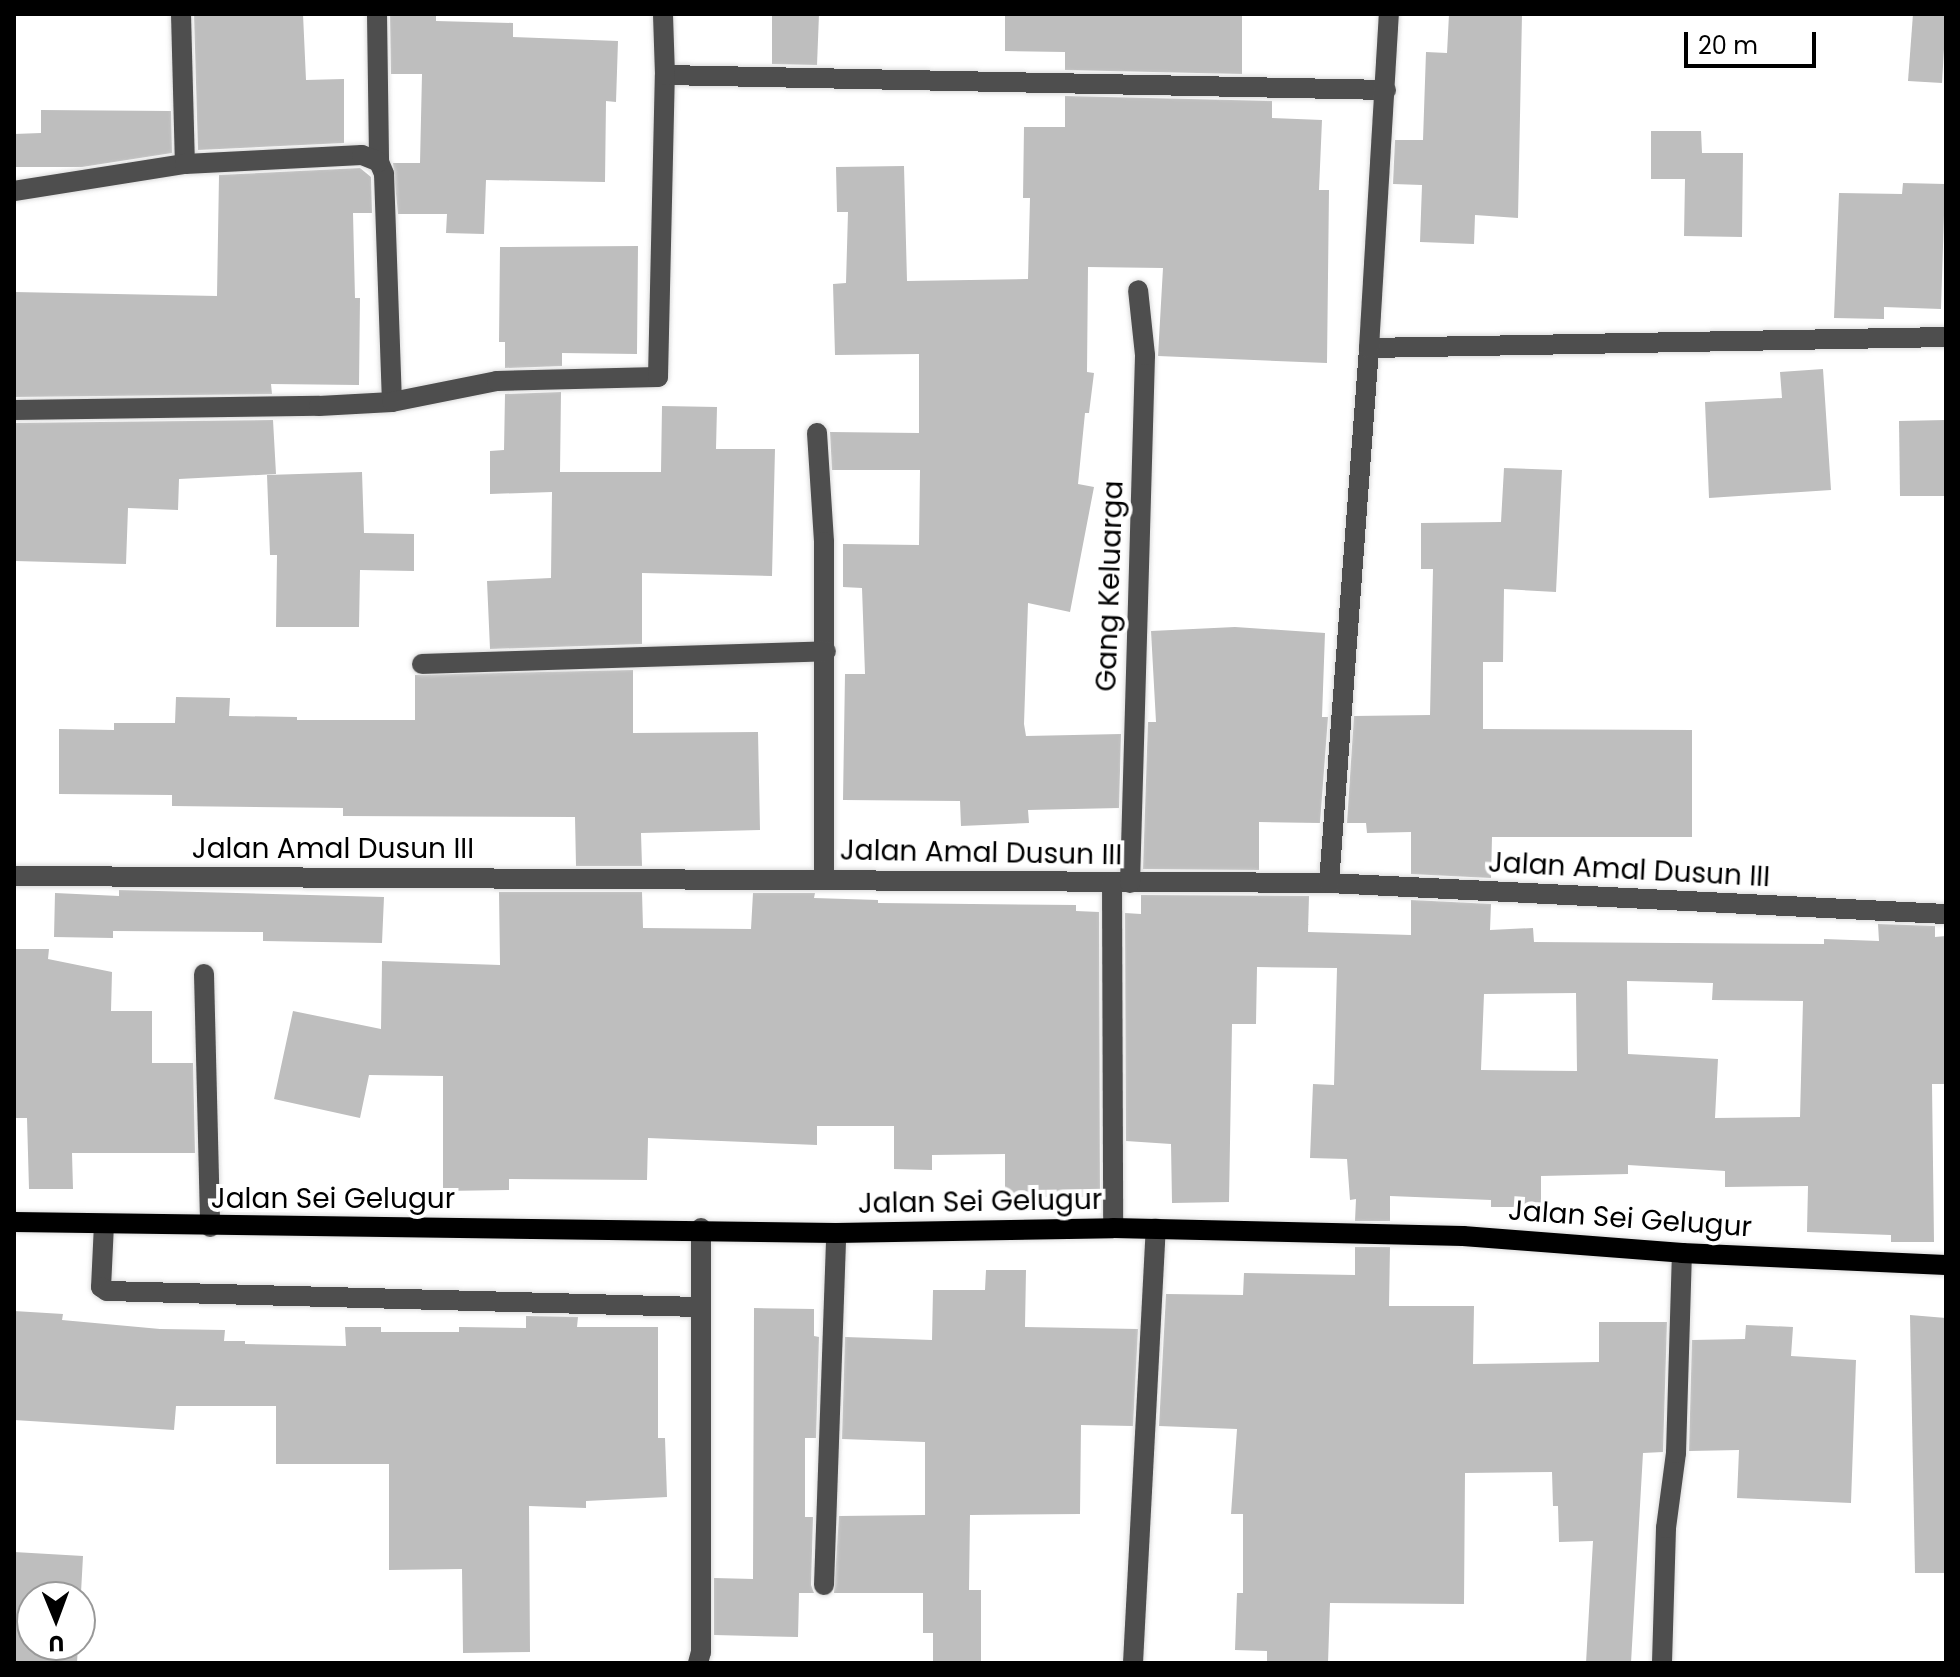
<!DOCTYPE html>
<html>
<head>
<meta charset="utf-8">
<style>
	body { margin:0 }
	#map { position:relative; width:1960px; height:1677px; overflow:hidden; background:#fff; font-family:Poppins,sans-serif }
	div>[style] { position:absolute }
	[style*='--x'] { left:calc(var(--x)*1px); top:calc(var(--y)*1px); width:calc(var(--w)*1px); rotate:calc(var(--a)*1deg) }
	.building>* { inset:0; background:#bebebe }
	.roads { filter:drop-shadow(0 0 2px #dbdbdb) drop-shadow(0 0 2px #dbdbdb) }
	.minor>* { height:20px; margin:-10px; padding:0 10px; transform-origin:10px; border-radius:10px; background:#4e4e4e }
	.major>* { height:20px; margin:-10px; padding:0 10px; transform-origin:10px; border-radius:10px; background:#000 }
	span { translate:-50% -50%; white-space:nowrap; text-align:center; line-height:1.15; -webkit-text-stroke:8px #fff; paint-order:stroke }
	.street-label { font-size:28px; color:#000 }
	.frame { position:absolute; inset:0; border:16px solid #000; pointer-events:none }
	.north { position:absolute; left:16px; top:1581px; width:80px; height:80px; box-sizing:border-box; background:#fff; border:2px solid #999; border-radius:50%; rotate:179deg; font-size:22px; font-weight:700; line-height:32px; text-align:center; color:#000 }
	.north::after { content:''; display:block; margin:auto; width:28px; height:36px; background:#000; clip-path:polygon(50% 0,100% 100%,50% 72%,0 100%) }
	.scale { position:absolute; left:1684px; top:32px; width:132px; height:36px; box-sizing:border-box; border:4px solid #000; border-top:0; padding-left:10px; font-size:24px; line-height:28px; white-space:nowrap; color:#000; -webkit-text-stroke:6px #fff; paint-order:stroke }
</style>
</head>
<body>
<div id="map">
	<div class="building">
		<div style="clip-path:polygon(194px 14px,303px 14px,306px 80px,344px 79px,344px 143px,198px 150px)"></div>
		<div style="clip-path:polygon(390px 14px,436px 14px,436px 21px,513px 23px,513px 37px,618px 41px,616px 102px,606px 101px,605px 182px,486px 180px,484px 234px,446px 233px,447px 214px,398px 214px,393px 163px,420px 163px,422px 74px,391px 74px)"></div>
		<div style="clip-path:polygon(772px 14px,819px 14px,817px 65px,772px 64px)"></div>
		<div style="clip-path:polygon(1005px 14px,1242px 14px,1242px 74px,1065px 70px,1065px 52px,1005px 51px)"></div>
		<div style="clip-path:polygon(1449px 14px,1522px 14px,1518px 218px,1475px 215px,1474px 244px,1420px 242px,1422px 185px,1393px 184px,1395px 140px,1423px 140px,1426px 52px,1447px 53px)"></div>
		<div style="clip-path:polygon(1913px 14px,1946px 14px,1942px 83px,1908px 81px)"></div>
		<div style="clip-path:polygon(1065px 96px,1272px 101px,1272px 118px,1322px 120px,1319px 190px,1329px 190px,1327px 363px,1158px 356px,1163px 268px,1088px 267px,1087px 372px,1094px 373px,1089px 413px,1085px 413px,1078px 484px,1094px 487px,1070px 612px,1028px 603px,1024px 724px,1026px 736px,1121px 734px,1119px 808px,1028px 810px,1029px 823px,961px 826px,960px 801px,843px 800px,845px 674px,865px 674px,862px 588px,843px 587px,843px 544px,919px 545px,920px 470px,832px 470px,830px 432px,919px 433px,919px 354px,835px 355px,833px 284px,846px 283px,848px 212px,837px 212px,836px 167px,904px 166px,907px 281px,1028px 279px,1030px 198px,1023px 198px,1024px 127px,1065px 127px)"></div>
		<div style="clip-path:polygon(41px 110px,171px 111px,172px 153px,82px 167px,14px 167px,14px 134px,41px 133px)"></div>
		<div style="clip-path:polygon(1651px 131px,1701px 131px,1702px 153px,1743px 153px,1742px 237px,1684px 236px,1685px 179px,1651px 179px)"></div>
		<div style="clip-path:polygon(360px 168px,371px 177px,372px 213px,353px 213px,355px 298px,360px 298px,359px 385px,271px 384px,272px 394px,14px 397px,14px 292px,217px 296px,219px 175px)"></div>
		<div style="clip-path:polygon(1903px 183px,1945px 184px,1941px 309px,1884px 307px,1884px 319px,1834px 318px,1839px 193px,1902px 194px)"></div>
		<div style="clip-path:polygon(638px 246px,637px 354px,562px 353px,562px 366px,505px 368px,505px 342px,499px 342px,500px 247px)"></div>
		<div style="clip-path:polygon(1823px 369px,1831px 490px,1709px 498px,1705px 402px,1782px 398px,1780px 372px)"></div>
		<div style="clip-path:polygon(561px 392px,560px 472px,661px 472px,662px 406px,717px 407px,716px 449px,775px 449px,772px 576px,642px 573px,642px 644px,490px 649px,487px 581px,551px 578px,552px 492px,490px 494px,490px 451px,504px 450px,505px 394px)"></div>
		<div style="clip-path:polygon(273px 420px,276px 474px,179px 479px,178px 510px,128px 508px,126px 564px,15px 561px,14px 423px)"></div>
		<div style="clip-path:polygon(1946px 420px,1946px 496px,1900px 496px,1899px 421px)"></div>
		<div style="clip-path:polygon(1504px 468px,1562px 470px,1556px 592px,1504px 589px,1503px 662px,1483px 662px,1483px 729px,1692px 730px,1692px 837px,1492px 837px,1491px 878px,1411px 874px,1411px 832px,1367px 833px,1366px 823px,1347px 823px,1354px 716px,1430px 715px,1433px 569px,1421px 569px,1421px 523px,1501px 522px)"></div>
		<div style="clip-path:polygon(362px 472px,364px 533px,414px 534px,414px 571px,360px 570px,359px 627px,276px 627px,277px 555px,270px 555px,267px 475px)"></div>
		<div style="clip-path:polygon(1235px 627px,1325px 633px,1322px 717px,1328px 717px,1320px 823px,1259px 822px,1259px 870px,1143px 869px,1148px 722px,1156px 722px,1151px 631px)"></div>
		<div style="clip-path:polygon(633px 670px,633px 733px,758px 732px,760px 830px,641px 833px,642px 866px,576px 866px,575px 817px,343px 816px,343px 808px,172px 806px,172px 795px,59px 794px,59px 729px,114px 730px,114px 723px,175px 723px,176px 697px,230px 698px,229px 716px,297px 717px,297px 720px,415px 720px,415px 675px)"></div>
		<div style="clip-path:polygon(119px 890px,384px 897px,382px 943px,263px 941px,263px 932px,113px 931px,113px 938px,54px 937px,55px 893px,119px 896px)"></div>
		<div style="clip-path:polygon(499px 892px,642px 892px,643px 928px,751px 929px,753px 893px,815px 893px,814px 898px,878px 900px,878px 903px,1076px 905px,1076px 911px,1099px 912px,1100px 1197px,1005px 1197px,1005px 1154px,932px 1155px,932px 1170px,894px 1169px,894px 1126px,817px 1126px,817px 1145px,648px 1138px,647px 1180px,509px 1179px,509px 1190px,443px 1191px,443px 1076px,369px 1075px,360px 1118px,274px 1099px,293px 1011px,381px 1029px,382px 961px,500px 965px)"></div>
		<div style="clip-path:polygon(evenodd,1141px 895px,1309px 896px,1308px 932px,1411px 935px,1411px 900px,1491px 904px,1490px 930px,1533px 928px,1534px 942px,1824px 944px,1824px 939px,1879px 941px,1878px 924px,1935px 926px,1935px 937px,1946px 936px,1946px 1084px,1932px 1084px,1934px 1242px,1891px 1242px,1891px 1235px,1807px 1232px,1808px 1186px,1725px 1187px,1725px 1171px,1628px 1165px,1628px 1174px,1541px 1176px,1541px 1207px,1491px 1207px,1491px 1200px,1390px 1196px,1390px 1221px,1355px 1221px,1356px 1199px,1350px 1200px,1347px 1159px,1310px 1158px,1313px 1084px,1334px 1085px,1337px 968px,1257px 967px,1256px 1024px,1232px 1024px,1229px 1202px,1172px 1203px,1171px 1144px,1126px 1141px,1125px 913px,1141px 914px,1141px 895px,1627px 981px,1713px 983px,1712px 1000px,1803px 1001px,1800px 1117px,1715px 1118px,1718px 1059px,1628px 1054px,1627px 981px,1141px 895px,1576px 993px,1577px 1071px,1481px 1070px,1484px 994px,1576px 993px)"></div>
		<div style="clip-path:polygon(14px 949px,49px 949px,48px 959px,112px 972px,111px 1011px,152px 1011px,152px 1063px,193px 1063px,195px 1153px,72px 1153px,73px 1189px,29px 1189px,27px 1118px,14px 1118px)"></div>
		<div style="clip-path:polygon(1355px 1247px,1390px 1247px,1389px 1306px,1474px 1306px,1473px 1364px,1599px 1362px,1599px 1322px,1667px 1322px,1663px 1452px,1643px 1453px,1631px 1663px,1586px 1663px,1593px 1541px,1559px 1542px,1558px 1506px,1553px 1506px,1552px 1472px,1465px 1473px,1464px 1604px,1330px 1603px,1328px 1663px,1267px 1663px,1267px 1651px,1235px 1650px,1237px 1593px,1243px 1593px,1243px 1514px,1231px 1514px,1237px 1429px,1159px 1426px,1166px 1294px,1243px 1295px,1244px 1273px,1355px 1275px)"></div>
		<div style="clip-path:polygon(986px 1270px,1026px 1270px,1025px 1327px,1138px 1329px,1133px 1426px,1081px 1425px,1080px 1514px,970px 1515px,969px 1590px,981px 1590px,981px 1663px,933px 1663px,933px 1633px,923px 1633px,923px 1593px,834px 1593px,839px 1516px,925px 1515px,925px 1442px,842px 1439px,845px 1337px,932px 1340px,933px 1290px,985px 1290px)"></div>
		<div style="clip-path:polygon(754px 1308px,814px 1309px,814px 1336px,819px 1337px,816px 1438px,805px 1438px,805px 1517px,813px 1517px,811px 1585px,814px 1593px,799px 1593px,798px 1637px,714px 1635px,714px 1578px,753px 1579px)"></div>
		<div style="clip-path:polygon(14px 1311px,63px 1314px,62px 1320px,160px 1329px,225px 1330px,224px 1341px,245px 1341px,245px 1344px,346px 1346px,345px 1327px,381px 1327px,381px 1332px,459px 1332px,459px 1327px,526px 1328px,526px 1316px,578px 1317px,577px 1327px,658px 1327px,658px 1438px,665px 1438px,667px 1497px,586px 1501px,586px 1508px,529px 1506px,530px 1652px,463px 1653px,462px 1569px,389px 1570px,389px 1464px,276px 1464px,276px 1406px,176px 1406px,174px 1430px,14px 1420px)"></div>
		<div style="clip-path:polygon(1910px 1315px,1946px 1318px,1946px 1573px,1915px 1573px)"></div>
		<div style="clip-path:polygon(1746px 1325px,1793px 1327px,1791px 1356px,1856px 1360px,1851px 1503px,1737px 1498px,1739px 1450px,1689px 1451px,1692px 1340px,1745px 1339px)"></div>
		<div style="clip-path:polygon(14px 1552px,83px 1556px,80px 1611px,80px 1597px,32px 1597px,32px 1645px,78px 1645px,77px 1663px,14px 1663px)"></div>
	</div>
	<div class="roads">
		<div class="minor">
			<div style="--x:181;--y:14;--w:150;--a:88.5"></div>
			<div style="--x:377;--y:14;--w:148;--a:89.2"></div>
			<div style="--x:379;--y:162;--w:13;--a:67"></div>
			<div style="--x:384;--y:174;--w:228;--a:88"></div>
			<div style="--x:665;--y:75;--w:721;--a:1.19"></div>
			<div style="--x:14;--y:191;--w:173;--a:-9"></div>
			<div style="--x:185;--y:164;--w:177;--a:-2.9"></div>
			<div style="--x:362;--y:155;--w:18;--a:22"></div>
			<div style="--x:1369;--y:348;--w:577;--a:-1.09"></div>
			<div style="--x:14;--y:410;--w:305;--a:-0.8"></div>
			<div style="--x:319;--y:406;--w:73;--a:-3.1"></div>
			<div style="--x:392;--y:402;--w:107;--a:-11.3"></div>
			<div style="--x:497;--y:381;--w:161;--a:-1.4"></div>
			<div style="--x:658;--y:377;--w:302;--a:-88.7"></div>
			<div style="--x:665;--y:75;--w:61;--a:-91.9"></div>
			<div style="--x:817;--y:433;--w:109;--a:86.3"></div>
			<div style="--x:824;--y:542;--w:337;--a:90"></div>
			<div style="--x:422;--y:664;--w:404;--a:-1.8"></div>
			<div style="--x:14;--y:876;--w:1315;--a:0.3"></div>
			<div style="--x:1329;--y:883;--w:618;--a:2.88"></div>
			<div style="--x:1112;--y:883;--w:345;--a:89.8"></div>
			<div style="--x:1130;--y:883;--w:528;--a:-88.37"></div>
			<div style="--x:1145;--y:355;--w:65;--a:-96.1"></div>
			<div style="--x:1329;--y:883;--w:536;--a:-85.72"></div>
			<div style="--x:1369;--y:348;--w:335;--a:-86.6"></div>
			<div style="--x:204;--y:974;--w:253;--a:88.6"></div>
			<div style="--x:104;--y:1224;--w:63;--a:92.7"></div>
			<div style="--x:101;--y:1287;--w:7;--a:34"></div>
			<div style="--x:107;--y:1291;--w:593;--a:1.55"></div>
			<div style="--x:824;--y:1585;--w:352;--a:-88"></div>
			<div style="--x:698;--y:1663;--w:11;--a:-75"></div>
			<div style="--x:701;--y:1652;--w:424;--a:-90"></div>
			<div style="--x:1133;--y:1663;--w:435;--a:-87"></div>
			<div style="--x:1662;--y:1663;--w:135;--a:-88.3"></div>
			<div style="--x:1666;--y:1528;--w:76;--a:-82.4"></div>
			<div style="--x:1676;--y:1453;--w:200;--a:-88.3"></div>
		</div>
		<div class="major">
			<div style="--x:14;--y:1222;--w:822;--a:0.77"></div>
			<div style="--x:836;--y:1233;--w:277;--a:-1"></div>
			<div style="--x:1113;--y:1228;--w:350;--a:1.3"></div>
			<div style="--x:1463;--y:1236;--w:220;--a:4.4"></div>
			<div style="--x:1682;--y:1253;--w:264;--a:2.6"></div>
		</div>
	</div>
	<div class="street-label">
		<span style="left:1110px;top:586px;rotate:-88deg">Gang Keluarga</span>
		<span style="left:333px;top:849px">Jalan Amal Dusun III</span>
		<span style="left:981px;top:853px;rotate:1deg">Jalan Amal Dusun III</span>
		<span style="left:1629px;top:870px;rotate:3deg">Jalan Amal Dusun III</span>
		<span style="left:333px;top:1199px">Jalan Sei Gelugur</span>
		<span style="left:980px;top:1202px;rotate:-1deg">Jalan Sei Gelugur</span>
		<span style="left:1630px;top:1219px;rotate:4deg">Jalan Sei Gelugur</span>
	</div>
	<div class="frame"></div>
	<div class="north">U</div>
	<div class="scale">20 m</div>
</div>
</body>
</html>
